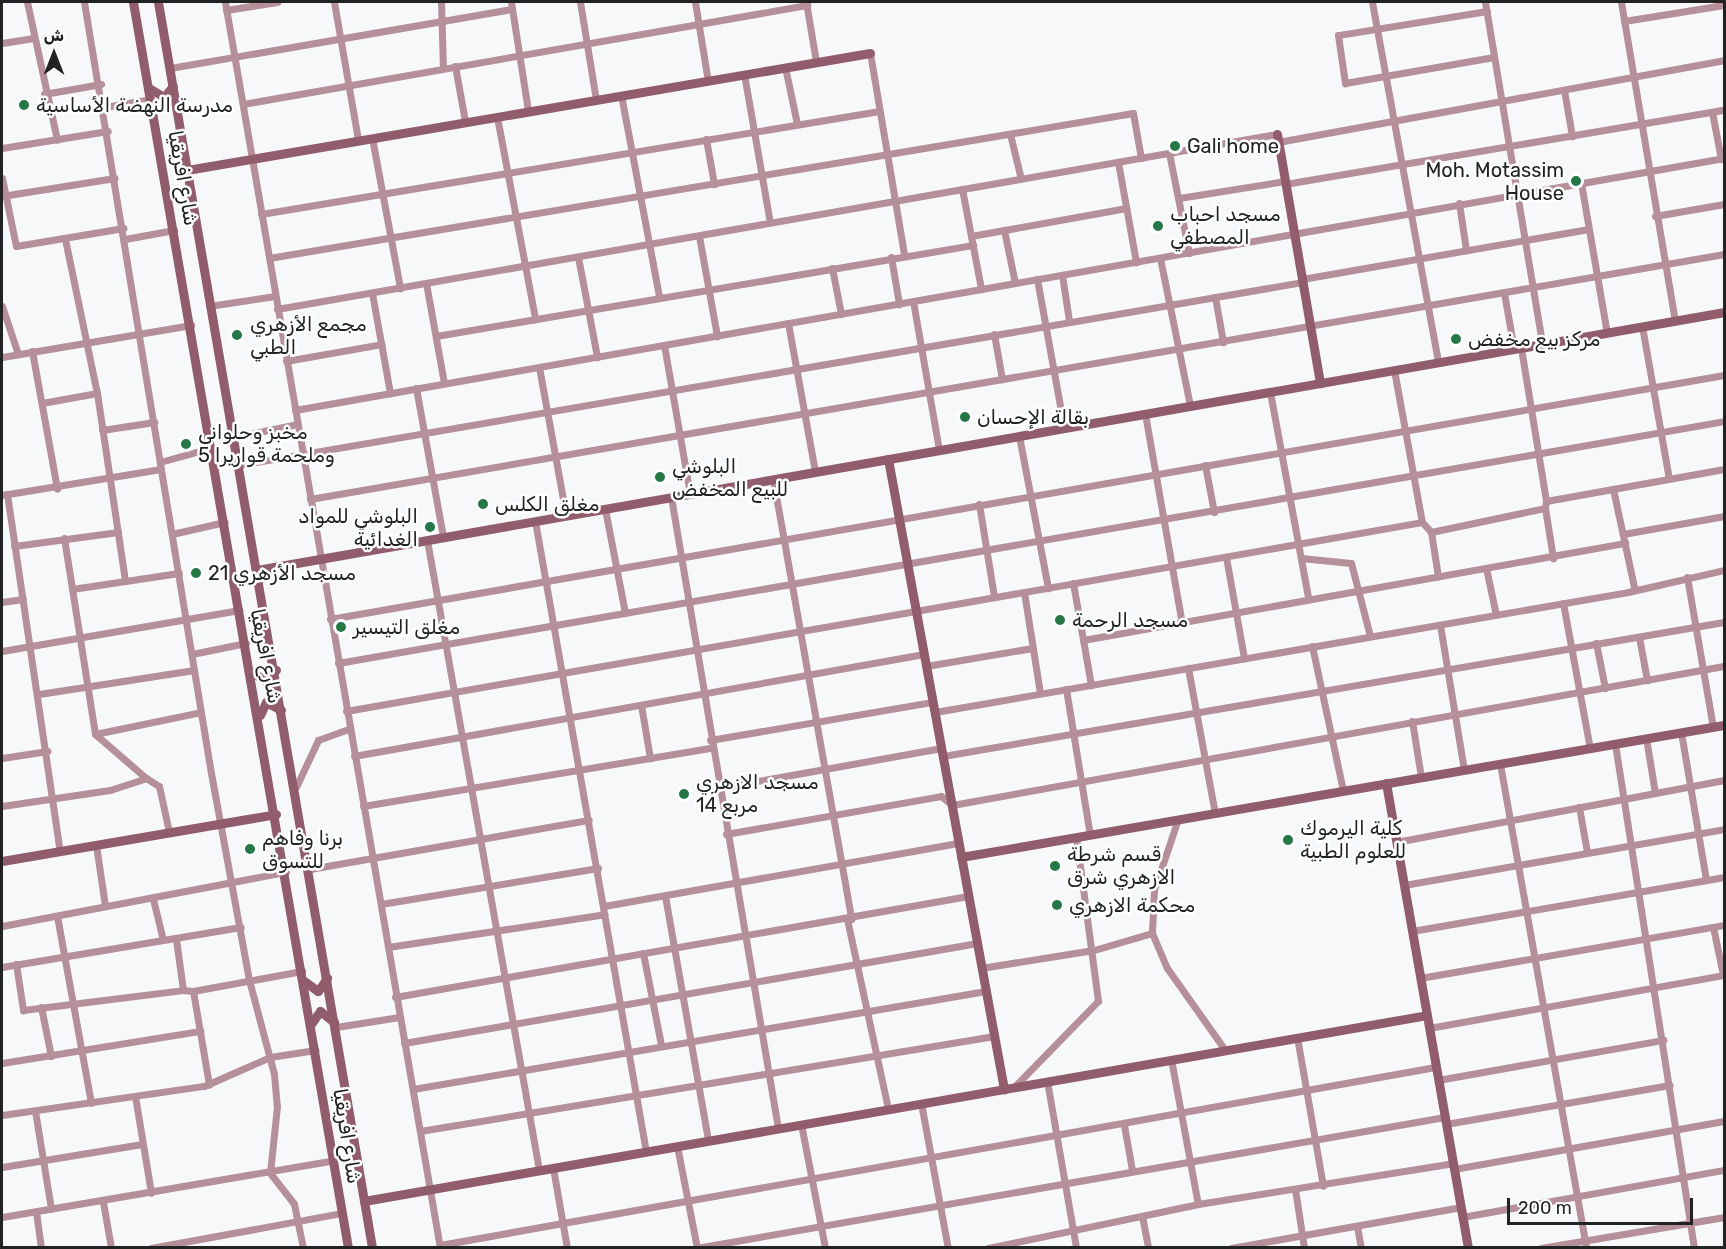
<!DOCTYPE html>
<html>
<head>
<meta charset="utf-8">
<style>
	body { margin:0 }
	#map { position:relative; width:1726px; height:1249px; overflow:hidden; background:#f7f8fa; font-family:Rubik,Cairo,sans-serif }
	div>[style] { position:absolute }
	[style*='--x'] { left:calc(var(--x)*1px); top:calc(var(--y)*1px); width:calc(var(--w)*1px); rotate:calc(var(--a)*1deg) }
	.street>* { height:7px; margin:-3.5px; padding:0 3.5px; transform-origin:3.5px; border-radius:3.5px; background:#b58f99 }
	.secondary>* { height:9px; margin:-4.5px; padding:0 4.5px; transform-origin:4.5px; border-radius:4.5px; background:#915d6c }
	.dots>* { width:16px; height:16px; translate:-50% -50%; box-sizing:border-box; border:3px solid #fff; border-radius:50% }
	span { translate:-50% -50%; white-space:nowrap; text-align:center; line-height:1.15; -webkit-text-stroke:5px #fff; paint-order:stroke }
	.poi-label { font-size:20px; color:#212222 }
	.left { translate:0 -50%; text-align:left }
	.right { translate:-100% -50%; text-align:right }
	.street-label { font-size:20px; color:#212222 }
	.frame { position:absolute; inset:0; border:3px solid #212222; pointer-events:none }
	.north { position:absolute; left:24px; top:24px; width:60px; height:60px; -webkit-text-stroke:4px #fff; paint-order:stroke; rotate:0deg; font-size:16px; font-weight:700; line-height:24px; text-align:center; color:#212222 }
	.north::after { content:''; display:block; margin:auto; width:21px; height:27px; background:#212222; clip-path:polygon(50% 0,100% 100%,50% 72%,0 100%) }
	.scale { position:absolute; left:1507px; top:1198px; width:186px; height:27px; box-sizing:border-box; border:3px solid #212222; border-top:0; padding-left:8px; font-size:18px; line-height:21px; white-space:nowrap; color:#212222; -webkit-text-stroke:4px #fff; paint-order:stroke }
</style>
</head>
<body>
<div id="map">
	<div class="street">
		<div style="--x:27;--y:2;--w:141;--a:77.7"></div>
		<div style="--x:84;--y:2;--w:781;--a:80.65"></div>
		<div style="--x:211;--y:773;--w:210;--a:79.6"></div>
		<div style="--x:249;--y:980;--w:97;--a:75.1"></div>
		<div style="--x:274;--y:1074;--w:32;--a:85"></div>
		<div style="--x:277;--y:1106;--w:67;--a:96"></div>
		<div style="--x:270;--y:1173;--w:39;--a:52"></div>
		<div style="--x:294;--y:1204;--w:45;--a:78.4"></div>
		<div style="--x:225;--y:2;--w:1264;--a:80.21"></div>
		<div style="--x:334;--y:2;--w:140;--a:80.1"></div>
		<div style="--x:441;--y:2;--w:66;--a:88.3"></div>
		<div style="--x:511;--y:2;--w:110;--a:81.1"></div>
		<div style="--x:580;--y:2;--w:99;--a:80.7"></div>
		<div style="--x:695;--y:2;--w:80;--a:80.7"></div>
		<div style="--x:806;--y:2;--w:61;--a:80.5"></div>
		<div style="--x:1372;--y:2;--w:366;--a:79.6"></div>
		<div style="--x:1485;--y:2;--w:347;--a:80.5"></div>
		<div style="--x:1621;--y:2;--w:324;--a:80.4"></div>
		<div style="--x:226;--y:10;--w:52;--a:-8.9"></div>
		<div style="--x:1487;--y:11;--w:151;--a:170.8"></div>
		<div style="--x:1338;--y:35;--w:49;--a:81.7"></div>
		<div style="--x:1345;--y:83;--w:151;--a:-9.9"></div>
		<div style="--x:1624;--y:21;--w:101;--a:-9.1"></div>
		<div style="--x:2;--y:43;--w:32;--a:-9"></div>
		<div style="--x:870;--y:53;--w:205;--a:80.4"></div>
		<div style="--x:455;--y:66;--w:56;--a:79.7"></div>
		<div style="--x:785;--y:67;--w:58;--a:78.1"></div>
		<div style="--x:170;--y:68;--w:347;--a:-9.8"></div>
		<div style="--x:744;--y:74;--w:151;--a:80.1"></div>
		<div style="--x:1564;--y:90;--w:47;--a:80.1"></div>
		<div style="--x:44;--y:94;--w:58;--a:-10"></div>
		<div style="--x:621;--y:95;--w:206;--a:79.3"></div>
		<div style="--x:243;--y:104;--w:573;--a:-9.96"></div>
		<div style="--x:105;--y:107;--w:47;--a:-9.9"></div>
		<div style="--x:1712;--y:112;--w:48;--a:79.2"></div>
		<div style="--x:497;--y:117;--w:206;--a:79.3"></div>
		<div style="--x:1010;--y:134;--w:46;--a:76.3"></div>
		<div style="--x:372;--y:138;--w:153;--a:79.4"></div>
		<div style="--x:706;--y:139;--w:46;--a:79.9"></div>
		<div style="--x:1278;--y:142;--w:453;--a:-10.4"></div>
		<div style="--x:2;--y:148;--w:107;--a:-9.1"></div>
		<div style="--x:1169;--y:153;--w:102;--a:78.7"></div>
		<div style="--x:1118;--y:162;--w:102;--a:79.8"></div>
		<div style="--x:2;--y:178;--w:69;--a:78.4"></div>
		<div style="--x:16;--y:246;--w:109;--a:-9.5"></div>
		<div style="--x:1581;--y:183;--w:152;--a:80.2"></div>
		<div style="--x:1285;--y:184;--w:445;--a:-9.6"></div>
		<div style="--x:962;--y:189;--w:102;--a:79.2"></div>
		<div style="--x:2;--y:196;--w:114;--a:-9.1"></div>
		<div style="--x:1179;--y:198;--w:107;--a:-9.1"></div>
		<div style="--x:1459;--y:203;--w:48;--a:81.5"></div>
		<div style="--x:261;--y:214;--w:627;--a:-9.46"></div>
		<div style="--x:1655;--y:216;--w:70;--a:-9.9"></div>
		<div style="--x:1004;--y:230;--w:54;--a:78.3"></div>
		<div style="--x:699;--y:236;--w:102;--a:79.8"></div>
		<div style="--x:971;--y:236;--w:158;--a:-10.2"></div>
		<div style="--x:65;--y:239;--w:157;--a:78.3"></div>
		<div style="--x:97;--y:393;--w:190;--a:81.5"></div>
		<div style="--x:125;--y:239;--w:50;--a:-10.4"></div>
		<div style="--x:578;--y:257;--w:102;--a:79.2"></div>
		<div style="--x:891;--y:257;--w:48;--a:80.3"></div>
		<div style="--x:269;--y:258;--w:876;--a:-9.53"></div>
		<div style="--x:1133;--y:113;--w:46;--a:79.9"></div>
		<div style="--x:1160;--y:258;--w:151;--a:78.5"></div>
		<div style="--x:832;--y:268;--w:47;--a:78.9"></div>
		<div style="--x:1062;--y:275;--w:47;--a:81.3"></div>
		<div style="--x:1037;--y:279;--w:151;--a:79.7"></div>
		<div style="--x:1302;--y:279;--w:291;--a:-9.9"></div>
		<div style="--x:426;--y:283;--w:102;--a:79.8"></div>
		<div style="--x:372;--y:293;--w:102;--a:79.8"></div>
		<div style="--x:1504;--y:293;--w:57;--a:79.9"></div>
		<div style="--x:1215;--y:297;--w:46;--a:79.9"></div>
		<div style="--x:913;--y:301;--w:151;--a:80.1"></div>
		<div style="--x:2;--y:306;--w:51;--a:71.6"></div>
		<div style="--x:209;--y:306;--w:67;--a:-8.6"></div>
		<div style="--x:277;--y:309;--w:1015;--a:-9.93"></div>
		<div style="--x:788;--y:323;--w:151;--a:79.7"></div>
		<div style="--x:1642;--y:326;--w:155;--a:80"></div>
		<div style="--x:994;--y:334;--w:46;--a:79.9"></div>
		<div style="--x:436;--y:336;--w:545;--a:-9.62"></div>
		<div style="--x:664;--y:345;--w:151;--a:80.1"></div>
		<div style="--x:1521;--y:348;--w:155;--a:80.7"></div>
		<div style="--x:32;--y:351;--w:140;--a:79.7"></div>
		<div style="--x:2;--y:357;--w:192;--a:-9.6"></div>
		<div style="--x:286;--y:361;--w:97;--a:-10"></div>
		<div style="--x:539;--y:367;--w:151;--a:79.7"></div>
		<div style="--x:1394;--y:370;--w:155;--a:79.6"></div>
		<div style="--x:416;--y:388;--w:151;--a:79.7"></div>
		<div style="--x:1270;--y:392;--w:209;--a:79.5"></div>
		<div style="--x:42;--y:403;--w:56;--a:-10.3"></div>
		<div style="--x:295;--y:410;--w:1451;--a:-10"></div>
		<div style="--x:1145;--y:414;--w:212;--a:80"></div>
		<div style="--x:102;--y:430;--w:53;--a:-8.7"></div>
		<div style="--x:1019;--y:436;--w:155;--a:79.2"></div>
		<div style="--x:235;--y:437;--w:63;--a:-11.8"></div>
		<div style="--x:160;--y:462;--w:52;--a:-15.6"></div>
		<div style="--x:239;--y:465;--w:1080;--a:-9.76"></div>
		<div style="--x:1205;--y:465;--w:48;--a:79.2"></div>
		<div style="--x:773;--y:479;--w:447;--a:79.9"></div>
		<div style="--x:1613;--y:489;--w:100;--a:77.9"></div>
		<div style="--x:7;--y:494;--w:361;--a:81.6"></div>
		<div style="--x:2;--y:495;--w:161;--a:-9.3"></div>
		<div style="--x:671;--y:497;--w:640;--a:80.38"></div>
		<div style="--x:310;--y:499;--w:1435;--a:-9.83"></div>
		<div style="--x:979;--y:504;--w:94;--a:80.8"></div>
		<div style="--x:1545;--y:508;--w:51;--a:80.9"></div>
		<div style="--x:605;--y:509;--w:106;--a:79.1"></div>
		<div style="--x:535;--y:521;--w:641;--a:80.02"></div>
		<div style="--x:1431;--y:532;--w:45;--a:81"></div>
		<div style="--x:172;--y:534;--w:54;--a:-12.8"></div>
		<div style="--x:1623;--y:534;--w:103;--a:-10.1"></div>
		<div style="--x:64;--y:538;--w:198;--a:81"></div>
		<div style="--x:95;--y:734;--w:67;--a:40.8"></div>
		<div style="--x:427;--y:540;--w:640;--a:79.92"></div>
		<div style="--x:14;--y:546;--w:105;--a:-7.7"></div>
		<div style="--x:1226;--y:557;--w:103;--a:79.9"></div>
		<div style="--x:1301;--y:558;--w:50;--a:5.7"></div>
		<div style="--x:1351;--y:563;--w:75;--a:75.4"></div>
		<div style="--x:1486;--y:568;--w:48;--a:78"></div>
		<div style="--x:1687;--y:577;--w:152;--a:80.2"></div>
		<div style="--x:1073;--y:583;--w:104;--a:80"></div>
		<div style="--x:72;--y:589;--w:108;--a:-8.5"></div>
		<div style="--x:1024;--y:592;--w:102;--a:81"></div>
		<div style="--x:2;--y:602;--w:21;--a:-8"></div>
		<div style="--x:1563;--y:603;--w:147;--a:79.5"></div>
		<div style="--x:330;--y:619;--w:1415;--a:-9.93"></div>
		<div style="--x:1440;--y:625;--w:147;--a:80.6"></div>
		<div style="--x:1639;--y:637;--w:44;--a:79.5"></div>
		<div style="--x:1083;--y:640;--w:551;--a:-10.15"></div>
		<div style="--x:1596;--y:643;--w:46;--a:78.7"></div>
		<div style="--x:1312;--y:646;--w:148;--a:77.9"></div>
		<div style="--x:2;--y:651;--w:241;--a:-9.8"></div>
		<div style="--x:192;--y:654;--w:55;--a:-11.5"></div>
		<div style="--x:338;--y:663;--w:1407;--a:-9.9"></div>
		<div style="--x:926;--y:666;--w:108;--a:-9.6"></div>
		<div style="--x:1188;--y:668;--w:147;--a:79.5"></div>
		<div style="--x:1066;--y:689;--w:148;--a:80.7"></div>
		<div style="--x:39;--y:694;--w:157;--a:-8.8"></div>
		<div style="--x:641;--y:705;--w:54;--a:80.4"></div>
		<div style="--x:346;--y:711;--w:1092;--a:-9.96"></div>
		<div style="--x:1422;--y:522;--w:13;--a:48"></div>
		<div style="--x:1431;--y:532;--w:116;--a:-11.9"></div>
		<div style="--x:1545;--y:508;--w:7;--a:-82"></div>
		<div style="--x:1546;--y:501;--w:181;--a:-10.2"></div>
		<div style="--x:935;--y:712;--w:703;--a:-9.82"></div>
		<div style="--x:1628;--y:592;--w:98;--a:-12.9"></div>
		<div style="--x:1412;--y:721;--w:57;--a:80.9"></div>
		<div style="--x:1681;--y:732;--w:150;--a:80.4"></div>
		<div style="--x:95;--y:734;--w:108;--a:-11.7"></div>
		<div style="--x:1646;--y:738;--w:56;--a:80.7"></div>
		<div style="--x:710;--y:740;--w:226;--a:-9.7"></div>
		<div style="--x:1615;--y:744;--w:510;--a:81.09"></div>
		<div style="--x:354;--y:756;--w:579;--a:-10.15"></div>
		<div style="--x:943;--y:756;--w:792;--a:-9.74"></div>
		<div style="--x:2;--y:758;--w:46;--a:-8.8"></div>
		<div style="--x:1500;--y:764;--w:492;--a:79.9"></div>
		<div style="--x:296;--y:787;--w:52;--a:-64.9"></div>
		<div style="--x:318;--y:740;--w:33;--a:-20"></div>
		<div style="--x:719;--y:788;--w:226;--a:-10.2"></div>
		<div style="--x:2;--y:806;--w:109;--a:-8.4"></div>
		<div style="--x:110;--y:790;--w:38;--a:-18"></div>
		<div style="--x:146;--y:778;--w:15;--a:32"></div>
		<div style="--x:159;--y:786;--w:47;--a:77.7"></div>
		<div style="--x:363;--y:806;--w:353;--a:-9.5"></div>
		<div style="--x:1579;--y:807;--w:46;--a:79.9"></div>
		<div style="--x:1178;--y:819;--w:75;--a:108.7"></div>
		<div style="--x:1154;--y:890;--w:43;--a:92.7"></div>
		<div style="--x:1152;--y:933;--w:38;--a:67"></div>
		<div style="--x:1167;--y:968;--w:100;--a:54.7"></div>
		<div style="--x:726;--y:834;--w:218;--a:-10"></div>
		<div style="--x:941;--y:796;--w:14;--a:39"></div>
		<div style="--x:952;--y:805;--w:784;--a:-10.21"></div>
		<div style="--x:1396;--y:842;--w:334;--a:-10.7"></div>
		<div style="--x:96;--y:845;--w:62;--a:81.6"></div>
		<div style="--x:310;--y:869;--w:283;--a:-10"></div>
		<div style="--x:1404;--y:885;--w:325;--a:-9.9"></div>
		<div style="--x:665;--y:896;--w:249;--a:80"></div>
		<div style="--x:153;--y:899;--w:42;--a:76.3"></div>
		<div style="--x:381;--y:904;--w:220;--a:-9.4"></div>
		<div style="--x:604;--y:906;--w:361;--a:-10.1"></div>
		<div style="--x:57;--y:916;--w:190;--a:79.7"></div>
		<div style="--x:847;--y:919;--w:194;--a:77.8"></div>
		<div style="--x:2;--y:926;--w:289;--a:-10.8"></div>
		<div style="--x:1713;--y:927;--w:49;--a:78.2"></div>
		<div style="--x:1412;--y:931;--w:317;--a:-9.8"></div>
		<div style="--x:176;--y:939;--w:51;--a:82.2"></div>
		<div style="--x:183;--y:990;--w:10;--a:6"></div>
		<div style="--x:193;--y:991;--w:95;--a:80.3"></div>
		<div style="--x:388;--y:947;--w:219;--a:-8.6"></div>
		<div style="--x:643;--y:953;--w:94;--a:78.9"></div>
		<div style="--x:16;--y:964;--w:47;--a:81.3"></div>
		<div style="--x:23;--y:1010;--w:161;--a:-7.1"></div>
		<div style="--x:2;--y:967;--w:242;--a:-9.5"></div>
		<div style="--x:981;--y:968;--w:114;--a:-9.1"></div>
		<div style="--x:1094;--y:950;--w:60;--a:-16.3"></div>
		<div style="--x:1420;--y:978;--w:309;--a:-9.9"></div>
		<div style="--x:193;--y:991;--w:111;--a:-10.4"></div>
		<div style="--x:395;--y:997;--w:582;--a:-10"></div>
		<div style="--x:41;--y:1007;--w:50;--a:78.5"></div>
		<div style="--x:336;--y:1027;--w:64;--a:-9"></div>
		<div style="--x:1429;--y:1028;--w:300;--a:-10.2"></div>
		<div style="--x:1297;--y:1037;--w:151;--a:80.1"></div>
		<div style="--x:404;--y:1043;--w:582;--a:-9.9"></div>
		<div style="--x:1171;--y:1059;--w:147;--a:79.5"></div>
		<div style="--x:2;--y:1063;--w:201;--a:-9.2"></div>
		<div style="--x:1438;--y:1080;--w:229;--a:-10.1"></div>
		<div style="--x:1047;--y:1081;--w:169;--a:80.1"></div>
		<div style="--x:1015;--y:1086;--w:119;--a:-45.7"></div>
		<div style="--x:1098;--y:1001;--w:165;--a:-97.6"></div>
		<div style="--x:413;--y:1089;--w:581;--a:-9.71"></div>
		<div style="--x:135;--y:1096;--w:98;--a:80.6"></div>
		<div style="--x:921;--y:1103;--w:147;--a:79.5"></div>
		<div style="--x:35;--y:1111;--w:99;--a:80.7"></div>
		<div style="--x:2;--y:1115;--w:204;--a:-8.2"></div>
		<div style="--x:204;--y:1086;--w:72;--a:-23.7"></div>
		<div style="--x:270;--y:1057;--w:46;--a:-8.8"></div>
		<div style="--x:801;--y:1124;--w:126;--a:79"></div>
		<div style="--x:1446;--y:1124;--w:227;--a:-9.9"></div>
		<div style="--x:1124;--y:1125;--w:46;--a:79.9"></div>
		<div style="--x:420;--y:1131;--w:582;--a:-9.4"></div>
		<div style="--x:677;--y:1146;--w:104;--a:78.9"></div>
		<div style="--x:2;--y:1167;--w:142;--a:-9.3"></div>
		<div style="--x:553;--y:1168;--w:81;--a:80.1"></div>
		<div style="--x:1454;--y:1169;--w:274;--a:-10.1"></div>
		<div style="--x:1295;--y:1189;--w:60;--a:81.3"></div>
		<div style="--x:103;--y:1202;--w:47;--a:80.1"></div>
		<div style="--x:36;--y:1212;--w:36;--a:82"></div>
		<div style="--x:1142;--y:1216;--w:33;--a:79"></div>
		<div style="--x:2;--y:1217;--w:337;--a:-9.7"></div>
		<div style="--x:1462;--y:1217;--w:266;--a:-10.2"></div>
		<div style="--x:1357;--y:1226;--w:22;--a:80"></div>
		<div style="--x:440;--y:1245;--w:1011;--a:-10.14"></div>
		<div style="--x:151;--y:1248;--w:193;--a:-10.4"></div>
		<div style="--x:696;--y:1248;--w:760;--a:-9.92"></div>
		<div style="--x:988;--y:1248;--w:215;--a:-11.8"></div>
		<div style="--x:1198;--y:1204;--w:258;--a:-9.1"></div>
		<div style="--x:1231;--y:1248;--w:234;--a:-10.1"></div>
		<div style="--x:1541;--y:1248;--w:186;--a:-9.6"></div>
	</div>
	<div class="secondary">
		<div style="--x:133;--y:2;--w:1264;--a:80.21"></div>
		<div style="--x:158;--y:2;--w:1264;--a:80.25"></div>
		<div style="--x:149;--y:88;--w:17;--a:31"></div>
		<div style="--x:164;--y:97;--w:14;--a:-51"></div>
		<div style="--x:1277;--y:134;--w:253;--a:80.2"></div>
		<div style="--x:187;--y:170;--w:693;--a:-9.72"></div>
		<div style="--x:888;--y:459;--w:641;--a:79.57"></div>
		<div style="--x:257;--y:570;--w:1490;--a:-9.97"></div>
		<div style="--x:252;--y:672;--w:17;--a:33"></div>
		<div style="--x:266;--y:681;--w:15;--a:-48"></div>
		<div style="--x:260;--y:715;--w:14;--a:-65"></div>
		<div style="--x:266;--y:702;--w:17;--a:28"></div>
		<div style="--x:1386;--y:783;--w:472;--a:80"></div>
		<div style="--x:961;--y:857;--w:774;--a:-9.82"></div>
		<div style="--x:2;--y:861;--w:278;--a:-9.7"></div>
		<div style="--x:304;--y:981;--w:17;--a:36"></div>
		<div style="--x:318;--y:991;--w:16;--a:-55"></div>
		<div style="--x:311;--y:1024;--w:16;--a:-55"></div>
		<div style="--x:320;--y:1011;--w:18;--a:38"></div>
		<div style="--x:364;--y:1201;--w:1079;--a:-9.92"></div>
	</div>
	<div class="dots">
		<div style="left:24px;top:105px;background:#257748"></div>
		<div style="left:1175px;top:146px;background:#257748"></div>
		<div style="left:1576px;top:181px;background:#257748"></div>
		<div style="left:1158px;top:226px;background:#257748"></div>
		<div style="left:237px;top:335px;background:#257748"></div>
		<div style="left:1456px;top:339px;background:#257748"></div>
		<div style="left:965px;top:417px;background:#257748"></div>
		<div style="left:186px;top:444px;background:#257748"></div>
		<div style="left:660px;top:477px;background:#257748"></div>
		<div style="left:483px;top:504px;background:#257748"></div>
		<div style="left:430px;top:527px;background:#257748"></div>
		<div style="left:196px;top:573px;background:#257748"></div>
		<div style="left:1060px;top:620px;background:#257748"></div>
		<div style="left:341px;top:627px;background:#257748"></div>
		<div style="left:684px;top:794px;background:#257748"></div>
		<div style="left:1288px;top:840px;background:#257748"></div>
		<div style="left:250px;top:849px;background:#257748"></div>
		<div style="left:1055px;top:866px;background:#257748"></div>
		<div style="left:1057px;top:905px;background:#257748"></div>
	</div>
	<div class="poi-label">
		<span class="left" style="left:36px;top:105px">مدرسة النهضة الأساسية</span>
		<span class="left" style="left:1187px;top:146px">Gali home</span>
		<span class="right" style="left:1564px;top:182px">Moh. Motassim<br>House</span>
		<span class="left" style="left:1170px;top:226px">مسجد احباب<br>المصطفي</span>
		<span class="left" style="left:250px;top:336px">مجمع الأزهري<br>الطبي</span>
		<span class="left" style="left:1468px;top:339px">مركز بيع مخفض</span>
		<span class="left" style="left:977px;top:417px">بقالة الإحسان</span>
		<span class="left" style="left:198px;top:444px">مخبز وحلواني<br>وملحمة قواريرا 5</span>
		<span class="left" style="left:672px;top:478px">البلوشي<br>للبيع المخفض</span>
		<span class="left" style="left:495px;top:504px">مغلق الكلس</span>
		<span class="right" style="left:418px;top:528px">البلوشي للمواد<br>الغدائية</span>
		<span class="left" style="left:208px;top:573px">مسجد الأزهري 21</span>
		<span class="left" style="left:1072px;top:620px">مسجد الرحمة</span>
		<span class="left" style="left:353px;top:627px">مغلق التيسير</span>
		<span class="left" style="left:696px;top:794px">مسجد الازهري<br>مربع 14</span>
		<span class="left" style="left:1300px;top:840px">كلية اليرموك<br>للعلوم الطبية</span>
		<span class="left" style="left:262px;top:850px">برنا وفاهم<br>للتسوق</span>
		<span class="left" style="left:1067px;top:866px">قسم شرطة<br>الازهري شرق</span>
		<span class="left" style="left:1069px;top:905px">محكمة الازهري</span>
	</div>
	<div class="street-label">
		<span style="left:183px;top:178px;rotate:80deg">شارع افريقيا</span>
		<span style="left:266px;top:656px;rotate:79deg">شارع افريقيا</span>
		<span style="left:347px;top:1136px;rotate:81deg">شارع افريقيا</span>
	</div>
	<div class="frame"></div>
	<div class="north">ش</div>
	<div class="scale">200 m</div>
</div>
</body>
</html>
